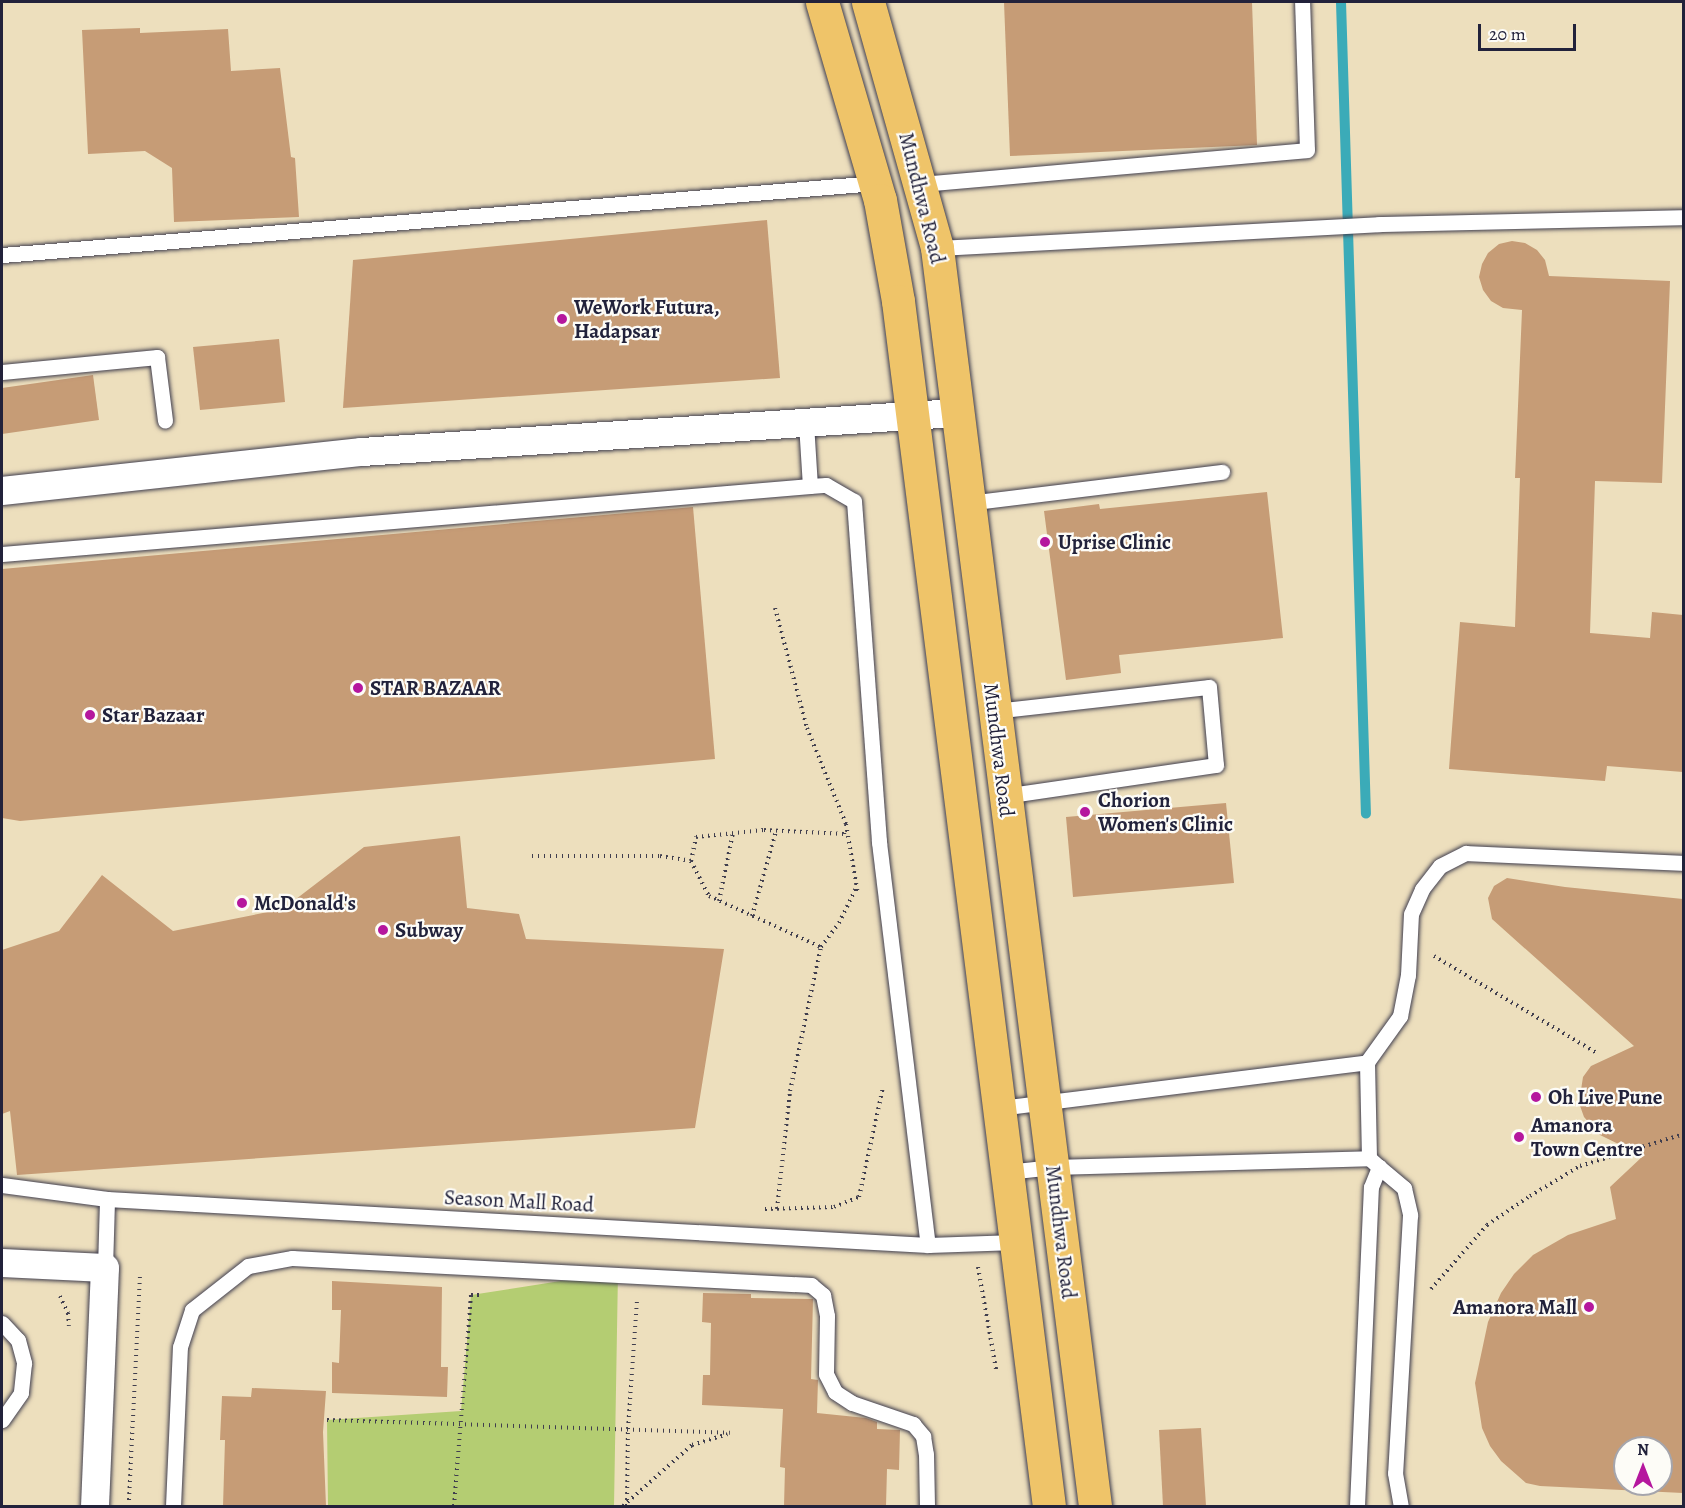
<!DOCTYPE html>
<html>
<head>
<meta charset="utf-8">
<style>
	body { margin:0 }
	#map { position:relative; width:1685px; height:1508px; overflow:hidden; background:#eddfbd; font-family:Alegreya,serif }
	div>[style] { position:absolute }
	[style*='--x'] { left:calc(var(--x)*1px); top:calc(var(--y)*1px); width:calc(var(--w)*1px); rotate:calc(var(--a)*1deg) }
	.green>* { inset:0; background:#b4cd72 }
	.stream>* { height:10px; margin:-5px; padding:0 5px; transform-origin:5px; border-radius:5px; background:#3babb8 }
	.building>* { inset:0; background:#c69c76 }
	.path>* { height:4px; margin-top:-2px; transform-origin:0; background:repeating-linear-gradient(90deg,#403e4e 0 1.5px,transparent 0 6px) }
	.roads { filter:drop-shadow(0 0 2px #403e4e) drop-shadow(0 0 2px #403e4e) }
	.lane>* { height:15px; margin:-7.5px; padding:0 7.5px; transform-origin:7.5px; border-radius:7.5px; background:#fff }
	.street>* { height:28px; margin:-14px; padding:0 14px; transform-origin:14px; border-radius:14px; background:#fff }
	.highway>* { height:33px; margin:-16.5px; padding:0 16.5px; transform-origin:16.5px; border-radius:16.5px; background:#efc469 }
	.dots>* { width:16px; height:16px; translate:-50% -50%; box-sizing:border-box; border:3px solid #fdfcf7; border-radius:50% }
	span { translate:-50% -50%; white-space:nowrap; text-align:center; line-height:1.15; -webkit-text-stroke:4.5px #fdfcf7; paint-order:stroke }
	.street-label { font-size:21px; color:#22223b }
	.poi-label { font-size:21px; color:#22223b; font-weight:700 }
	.left { translate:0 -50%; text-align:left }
	.right { translate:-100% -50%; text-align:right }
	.frame { position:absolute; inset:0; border:3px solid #22223b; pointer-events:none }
	.north { position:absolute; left:1613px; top:1436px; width:60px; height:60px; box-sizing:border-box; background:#fdfcf7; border:2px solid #a5a5ac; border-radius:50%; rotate:0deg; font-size:16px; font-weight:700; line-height:24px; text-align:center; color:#22223b }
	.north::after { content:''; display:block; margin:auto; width:21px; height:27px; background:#b5179e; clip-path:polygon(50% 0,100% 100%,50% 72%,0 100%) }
	.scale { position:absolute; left:1478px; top:24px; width:98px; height:27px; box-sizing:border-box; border:3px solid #22223b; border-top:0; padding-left:8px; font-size:18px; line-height:21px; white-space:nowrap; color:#22223b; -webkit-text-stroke:4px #fdfcf7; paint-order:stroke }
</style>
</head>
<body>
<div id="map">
	<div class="green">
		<div style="clip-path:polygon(618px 1272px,614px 1506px,328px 1506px,327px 1420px,461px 1411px,471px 1295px)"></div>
	</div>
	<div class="stream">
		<div style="--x:1341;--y:2;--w:812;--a:88.24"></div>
	</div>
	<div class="building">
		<div style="clip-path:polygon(1004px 2px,1252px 2px,1257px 145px,1010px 156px)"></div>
		<div style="clip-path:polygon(140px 28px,140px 33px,228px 29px,231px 71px,280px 68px,291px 157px,295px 158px,299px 217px,174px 222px,172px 168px,145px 151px,88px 154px,82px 30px)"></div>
		<div style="clip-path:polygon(767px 220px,780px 378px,343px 408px,353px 260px)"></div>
		<div style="clip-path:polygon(1512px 241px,1525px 243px,1537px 250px,1545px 260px,1549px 276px,1670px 281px,1662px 483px,1595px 481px,1590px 633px,1650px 638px,1652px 612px,1683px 615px,1683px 772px,1607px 766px,1605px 781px,1449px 769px,1460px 622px,1515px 627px,1520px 478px,1515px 478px,1522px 310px,1503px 308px,1491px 301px,1483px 290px,1479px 277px,1482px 264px,1488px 253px,1499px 244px)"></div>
		<div style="clip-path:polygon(279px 339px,285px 402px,200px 410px,193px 347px)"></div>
		<div style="clip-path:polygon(93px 375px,99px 420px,2px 434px,2px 388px)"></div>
		<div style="clip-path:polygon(1267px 492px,1283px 638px,1119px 655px,1121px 673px,1066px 680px,1044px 511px,1099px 504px,1100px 509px)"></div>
		<div style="clip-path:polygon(693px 507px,715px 759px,20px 821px,2px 818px,2px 569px)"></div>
		<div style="clip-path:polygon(1226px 803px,1234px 883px,1073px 897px,1066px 817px)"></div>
		<div style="clip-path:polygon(460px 836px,467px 908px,519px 914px,526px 939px,724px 949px,695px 1128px,17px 1175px,10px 1111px,2px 1114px,2px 950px,59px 931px,102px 875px,173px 931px,283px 909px,364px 847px)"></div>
		<div style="clip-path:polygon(evenodd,1507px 878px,1565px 887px,1683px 899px,1683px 1493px,1540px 1486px,1526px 1483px,1501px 1461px,1490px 1446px,1482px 1428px,1475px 1383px,1488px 1322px,1501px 1293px,1514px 1274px,1533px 1255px,1568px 1235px,1616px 1219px,1610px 1187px,1643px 1156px,1600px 1135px,1584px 1117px,1579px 1103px,1583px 1077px,1591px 1066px,1634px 1046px,1492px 919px,1488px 898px,1494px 886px,1507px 878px,1625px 1448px,1661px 1448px,1661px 1484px,1625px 1484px,1625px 1448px)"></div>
		<div style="clip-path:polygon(332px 1281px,442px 1287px,441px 1367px,448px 1367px,447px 1397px,332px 1393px,332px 1362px,339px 1363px,341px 1310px,332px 1310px)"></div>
		<div style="clip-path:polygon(703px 1293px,751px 1294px,751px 1298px,813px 1299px,811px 1379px,818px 1380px,817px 1413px,866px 1418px,877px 1422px,877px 1429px,900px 1430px,899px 1470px,887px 1469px,886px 1506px,784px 1506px,785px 1468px,780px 1467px,783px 1409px,702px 1405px,703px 1375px,710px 1375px,711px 1323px,702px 1322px)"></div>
		<div style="clip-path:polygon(252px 1388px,326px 1391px,323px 1432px,326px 1506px,223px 1506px,225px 1440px,220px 1440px,222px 1396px,251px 1397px)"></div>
		<div style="clip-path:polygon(1201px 1428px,1206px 1506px,1163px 1506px,1159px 1430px)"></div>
	</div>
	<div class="path">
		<div style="--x:775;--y:608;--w:124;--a:75.1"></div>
		<div style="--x:807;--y:728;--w:104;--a:67.9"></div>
		<div style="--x:846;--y:824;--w:71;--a:80.3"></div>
		<div style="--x:532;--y:856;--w:128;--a:0"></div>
		<div style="--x:660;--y:856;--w:31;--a:9"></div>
		<div style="--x:691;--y:861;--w:25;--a:-78"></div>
		<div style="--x:696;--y:837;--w:68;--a:-5.9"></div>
		<div style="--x:764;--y:830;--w:80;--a:2.9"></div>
		<div style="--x:844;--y:834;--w:5;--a:-79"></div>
		<div style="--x:691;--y:861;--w:39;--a:63"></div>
		<div style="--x:709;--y:896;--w:123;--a:24.5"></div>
		<div style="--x:719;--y:901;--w:69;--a:-78.4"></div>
		<div style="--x:752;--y:916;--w:88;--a:-74.2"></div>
		<div style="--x:1434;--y:956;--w:190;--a:30.8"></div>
		<div style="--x:765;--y:1209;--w:69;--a:-1.7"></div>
		<div style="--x:834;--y:1207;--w:27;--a:-22"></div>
		<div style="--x:859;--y:1197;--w:113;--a:-77.7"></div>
		<div style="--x:777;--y:1209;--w:119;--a:-83.7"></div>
		<div style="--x:790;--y:1091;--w:147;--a:-77.9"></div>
		<div style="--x:821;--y:947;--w:30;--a:-53"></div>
		<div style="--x:839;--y:923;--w:39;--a:-64"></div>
		<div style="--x:978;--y:1267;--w:104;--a:80"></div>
		<div style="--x:1431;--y:1289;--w:85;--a:-48.8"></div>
		<div style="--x:1487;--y:1225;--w:52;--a:-34"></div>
		<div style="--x:1530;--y:1196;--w:58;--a:-31"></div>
		<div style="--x:1580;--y:1166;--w:109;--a:-17.1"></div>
		<div style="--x:60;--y:1296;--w:19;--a:65"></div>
		<div style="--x:68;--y:1313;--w:13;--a:86"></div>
		<div style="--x:327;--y:1420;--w:403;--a:1.8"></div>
		<div style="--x:129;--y:1500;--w:227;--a:-87.2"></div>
		<div style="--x:454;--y:1506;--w:212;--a:-85.4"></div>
		<div style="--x:471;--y:1295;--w:8;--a:0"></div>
		<div style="--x:623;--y:1506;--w:92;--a:-41.5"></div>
		<div style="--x:692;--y:1445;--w:37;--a:-17"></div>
		<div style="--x:627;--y:1506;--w:77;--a:-89.3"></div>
		<div style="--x:628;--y:1429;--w:128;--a:-86"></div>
	</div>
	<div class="roads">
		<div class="lane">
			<div style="--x:920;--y:184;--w:388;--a:-5"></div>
			<div style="--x:1307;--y:150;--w:148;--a:-91.9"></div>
			<div style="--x:937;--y:248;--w:443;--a:-3.1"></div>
			<div style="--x:1379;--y:224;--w:305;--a:-1.3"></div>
			<div style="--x:2;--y:255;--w:876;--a:-4.71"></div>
			<div style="--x:2;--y:372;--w:156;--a:-5.5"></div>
			<div style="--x:157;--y:357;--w:64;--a:82.8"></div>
			<div style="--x:806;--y:423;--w:63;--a:86.4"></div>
			<div style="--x:810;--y:486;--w:16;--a:-4"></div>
			<div style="--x:826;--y:485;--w:32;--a:30"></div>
			<div style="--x:854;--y:501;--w:342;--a:85.8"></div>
			<div style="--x:879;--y:842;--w:406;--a:83.1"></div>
			<div style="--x:968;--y:503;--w:256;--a:-7"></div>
			<div style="--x:2;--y:554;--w:811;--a:-4.81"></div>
			<div style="--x:994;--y:711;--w:216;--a:-6.4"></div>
			<div style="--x:1209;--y:687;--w:78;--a:84.9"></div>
			<div style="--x:1216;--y:765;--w:214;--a:171.7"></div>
			<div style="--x:1000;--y:1108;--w:370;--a:-7.1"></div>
			<div style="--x:1369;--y:1158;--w:96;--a:-91.2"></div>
			<div style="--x:1367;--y:1062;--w:57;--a:-54.3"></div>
			<div style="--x:1400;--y:1016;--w:42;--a:-79"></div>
			<div style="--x:1408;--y:975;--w:61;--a:-87.2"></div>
			<div style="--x:1411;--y:914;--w:27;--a:-66"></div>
			<div style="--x:1422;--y:889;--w:29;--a:-52"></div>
			<div style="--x:1440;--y:866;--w:29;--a:-27"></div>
			<div style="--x:1466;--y:853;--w:218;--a:2.6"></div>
			<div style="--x:1007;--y:1172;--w:46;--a:-6.2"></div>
			<div style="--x:1053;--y:1167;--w:316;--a:-1.6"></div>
			<div style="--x:1369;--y:1158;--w:13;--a:42"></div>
			<div style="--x:1379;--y:1167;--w:33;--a:40"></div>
			<div style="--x:1404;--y:1188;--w:28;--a:77"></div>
			<div style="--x:1410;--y:1215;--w:258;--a:93.3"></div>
			<div style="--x:1395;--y:1473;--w:34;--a:80"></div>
			<div style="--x:2;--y:1185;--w:106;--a:7.6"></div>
			<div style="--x:107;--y:1199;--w:89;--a:3.2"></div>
			<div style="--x:196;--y:1204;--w:733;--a:3.21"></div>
			<div style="--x:928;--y:1245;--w:88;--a:-2"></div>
			<div style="--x:105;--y:1268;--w:69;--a:-88.3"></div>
			<div style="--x:2;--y:1323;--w:23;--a:47"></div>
			<div style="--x:18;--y:1340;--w:24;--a:75"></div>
			<div style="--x:24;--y:1363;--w:30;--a:96"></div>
			<div style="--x:21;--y:1393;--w:33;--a:125"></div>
			<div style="--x:173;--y:1506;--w:159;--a:-87.5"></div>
			<div style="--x:180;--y:1347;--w:39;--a:-72"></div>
			<div style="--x:192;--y:1310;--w:71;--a:-38.2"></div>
			<div style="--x:248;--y:1266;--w:45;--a:-10.3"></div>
			<div style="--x:292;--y:1258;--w:520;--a:2.98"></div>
			<div style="--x:811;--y:1285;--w:16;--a:40"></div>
			<div style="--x:823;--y:1295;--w:21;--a:79"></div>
			<div style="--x:827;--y:1316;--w:58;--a:91"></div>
			<div style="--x:826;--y:1374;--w:20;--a:63"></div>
			<div style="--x:835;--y:1392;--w:20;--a:33"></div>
			<div style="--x:852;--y:1403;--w:65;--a:19"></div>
			<div style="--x:913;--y:1424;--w:16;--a:50"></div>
			<div style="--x:923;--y:1436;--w:18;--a:81"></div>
			<div style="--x:926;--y:1454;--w:52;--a:88.9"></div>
			<div style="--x:1357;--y:1506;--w:319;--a:-87.5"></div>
			<div style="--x:1371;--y:1187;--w:22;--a:-68"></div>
		</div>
		<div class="street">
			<div style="--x:2;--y:491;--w:362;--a:-6.2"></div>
			<div style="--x:362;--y:452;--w:595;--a:-3.76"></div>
			<div style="--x:2;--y:1263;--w:103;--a:2.8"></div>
			<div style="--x:105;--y:1268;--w:238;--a:92.4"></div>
		</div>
		<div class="highway">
			<div style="--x:822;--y:2;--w:206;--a:73.7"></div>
			<div style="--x:880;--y:200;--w:103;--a:79.9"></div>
			<div style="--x:898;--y:301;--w:1214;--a:82.86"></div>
			<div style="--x:868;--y:2;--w:255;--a:74.3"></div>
			<div style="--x:937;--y:248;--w:1268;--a:82.84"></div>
		</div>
	</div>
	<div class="dots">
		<div style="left:562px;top:319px;background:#b5179e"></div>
		<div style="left:1045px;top:542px;background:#b5179e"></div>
		<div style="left:358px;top:688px;background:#b5179e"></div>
		<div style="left:90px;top:715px;background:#b5179e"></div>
		<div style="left:1085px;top:812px;background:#b5179e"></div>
		<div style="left:242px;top:903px;background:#b5179e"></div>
		<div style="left:383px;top:930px;background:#b5179e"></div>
		<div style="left:1536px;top:1097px;background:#b5179e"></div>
		<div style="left:1519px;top:1137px;background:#b5179e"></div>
		<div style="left:1589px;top:1307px;background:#b5179e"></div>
	</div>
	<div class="street-label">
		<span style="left:922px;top:198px;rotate:76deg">Mundhwa Road</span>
		<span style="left:999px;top:750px;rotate:83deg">Mundhwa Road</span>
		<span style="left:519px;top:1201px;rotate:3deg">Season Mall Road</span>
		<span style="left:1061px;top:1232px;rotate:83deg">Mundhwa Road</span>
	</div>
	<div class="poi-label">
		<span class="left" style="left:574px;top:319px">WeWork Futura,<br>Hadapsar</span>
		<span class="left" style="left:1058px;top:542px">Uprise Clinic</span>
		<span class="left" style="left:370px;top:688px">STAR BAZAAR</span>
		<span class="left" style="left:102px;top:715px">Star Bazaar</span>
		<span class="left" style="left:1098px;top:812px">Chorion<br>Women's Clinic</span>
		<span class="left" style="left:254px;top:903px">McDonald's</span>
		<span class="left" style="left:395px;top:930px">Subway</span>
		<span class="left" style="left:1548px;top:1097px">Oh Live Pune</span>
		<span class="left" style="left:1531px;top:1137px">Amanora<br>Town Centre</span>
		<span class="right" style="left:1577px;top:1307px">Amanora Mall</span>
	</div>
	<div class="frame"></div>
	<div class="north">N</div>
	<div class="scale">20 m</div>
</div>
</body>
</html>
